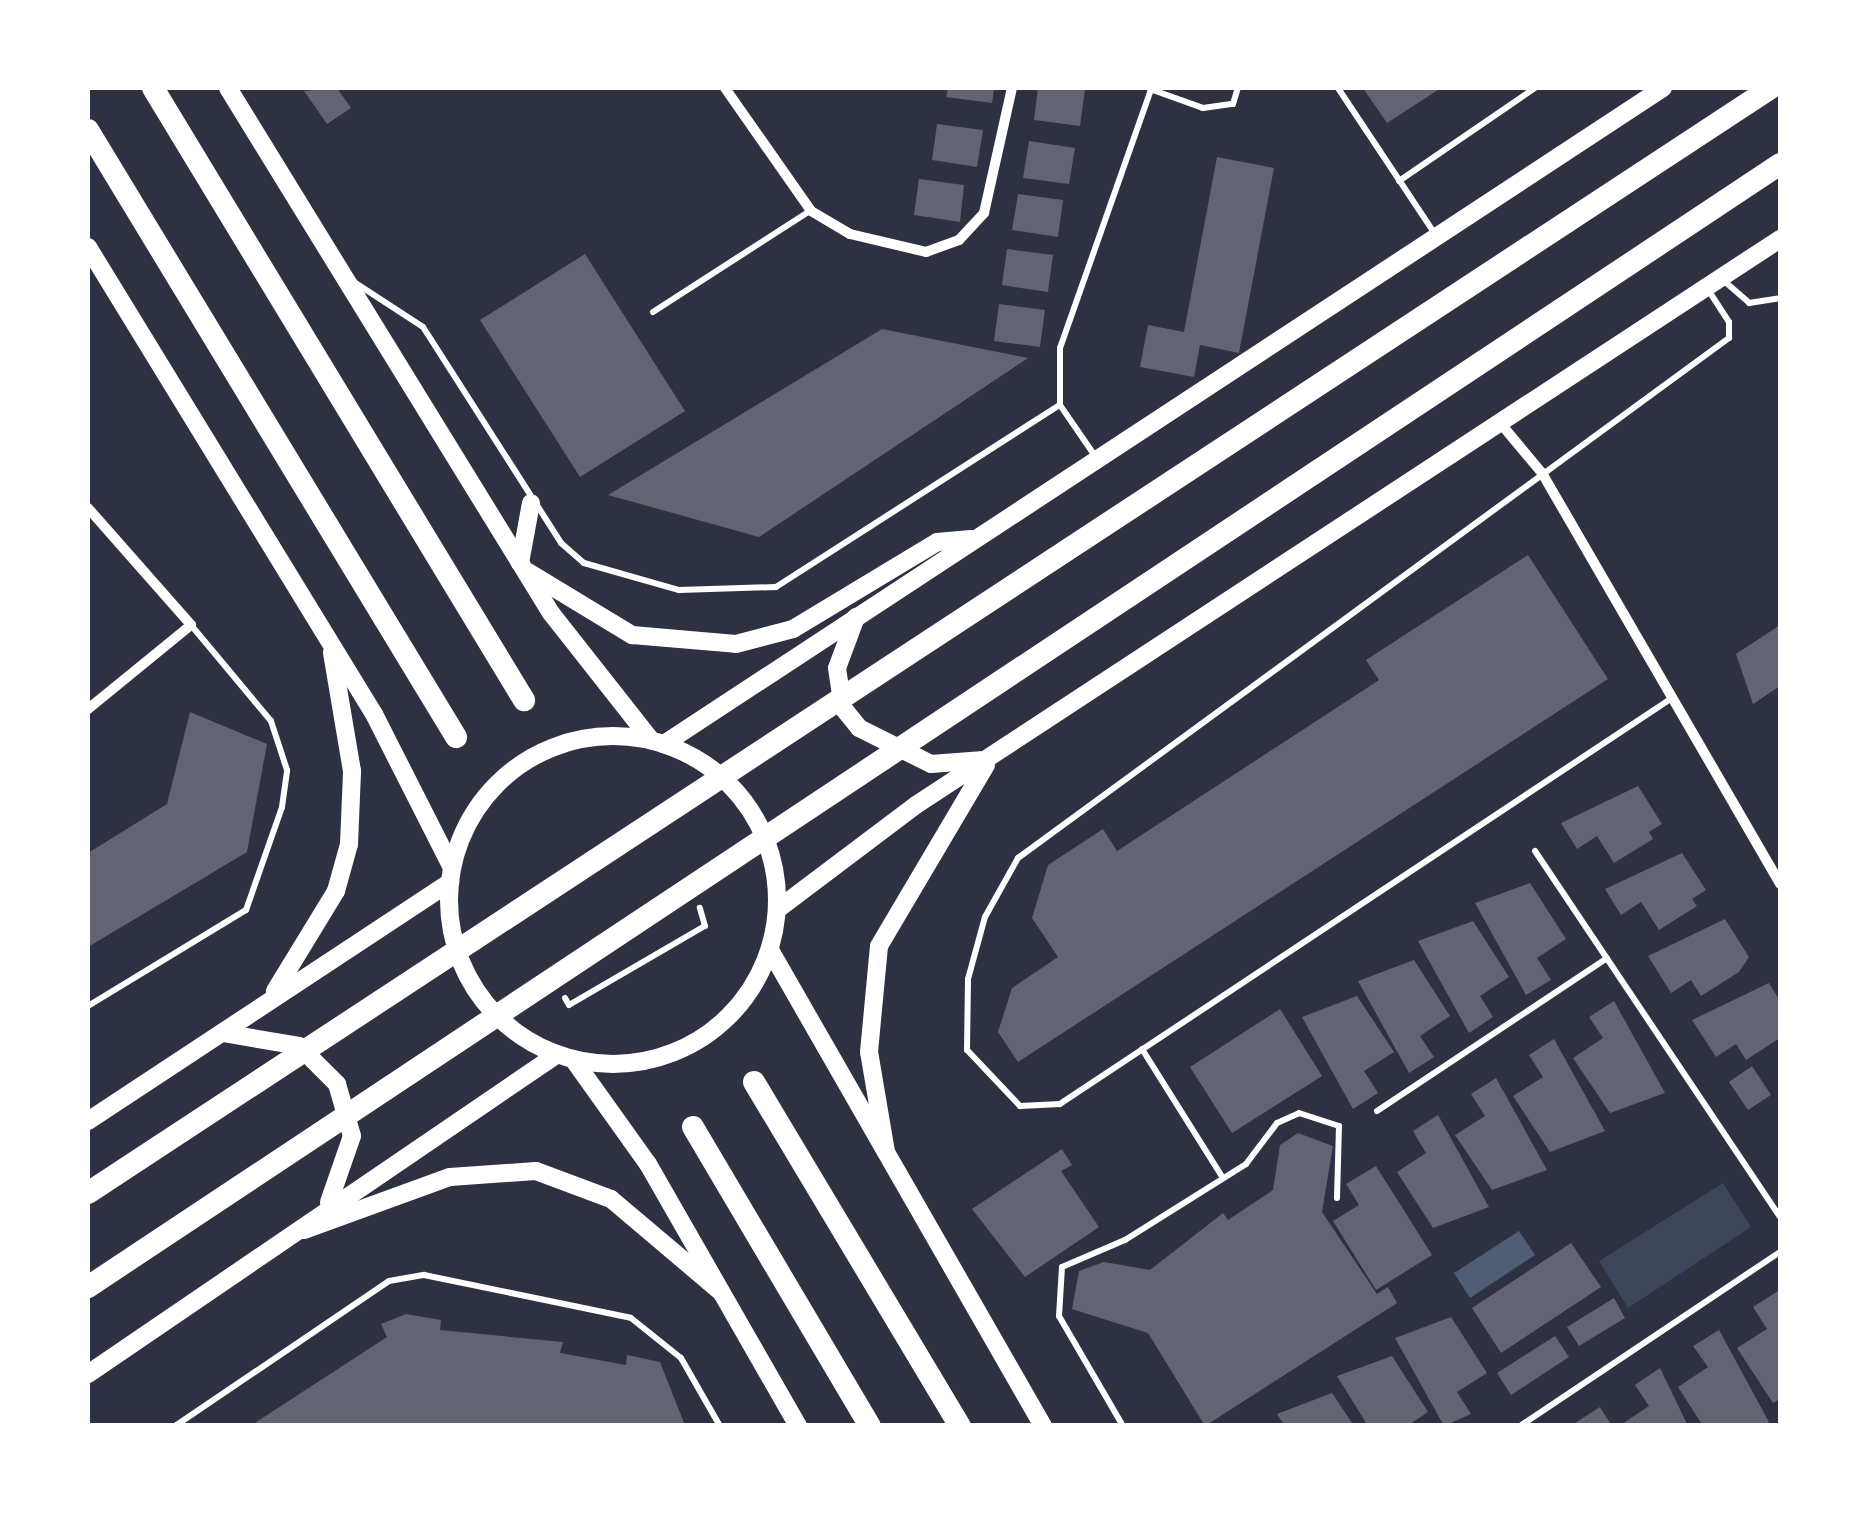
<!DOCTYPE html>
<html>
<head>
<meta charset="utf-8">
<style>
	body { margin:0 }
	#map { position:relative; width:1868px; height:1513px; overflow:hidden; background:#2d3142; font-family:"Fira Sans Condensed",sans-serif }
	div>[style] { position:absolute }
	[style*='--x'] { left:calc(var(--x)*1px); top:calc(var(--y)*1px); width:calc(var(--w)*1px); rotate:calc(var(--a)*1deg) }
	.green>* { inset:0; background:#3c4559 }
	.water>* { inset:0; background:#4f5d75 }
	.building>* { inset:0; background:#626471 }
	.path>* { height:6px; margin:-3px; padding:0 3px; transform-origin:3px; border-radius:3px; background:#fff }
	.service>* { height:6px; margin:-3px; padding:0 3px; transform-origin:3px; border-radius:3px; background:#fff }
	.minor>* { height:10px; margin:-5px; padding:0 5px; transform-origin:5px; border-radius:5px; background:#fff }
	.secondary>* { height:18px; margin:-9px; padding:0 9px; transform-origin:9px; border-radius:9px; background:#fff }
	.secondary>.ring { margin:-9px; padding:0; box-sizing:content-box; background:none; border:18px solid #fff; border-radius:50% }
	.motorway>* { height:22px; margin:-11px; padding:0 11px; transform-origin:11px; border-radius:11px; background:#fff }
	span { translate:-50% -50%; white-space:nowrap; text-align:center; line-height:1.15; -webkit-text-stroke:9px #fff; paint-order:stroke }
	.frame { position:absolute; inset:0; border:90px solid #fff; pointer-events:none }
</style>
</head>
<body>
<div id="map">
	<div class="green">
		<div style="clip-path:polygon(1723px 1183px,1751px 1227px,1628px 1308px,1599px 1261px)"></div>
	</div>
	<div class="water">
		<div style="clip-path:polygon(1519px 1231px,1535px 1255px,1470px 1298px,1454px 1273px)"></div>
	</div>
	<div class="building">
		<div style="clip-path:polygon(337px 88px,351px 108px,327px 124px,304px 91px)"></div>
		<div style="clip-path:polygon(948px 88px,994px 88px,992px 103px,946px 97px)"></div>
		<div style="clip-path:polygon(1038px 88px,1085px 89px,1080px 126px,1034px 120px)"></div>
		<div style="clip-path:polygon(1363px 88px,1441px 88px,1387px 123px)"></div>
		<div style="clip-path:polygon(937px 124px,983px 130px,977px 167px,932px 160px)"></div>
		<div style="clip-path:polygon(1029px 141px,1075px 148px,1069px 184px,1023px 178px)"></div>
		<div style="clip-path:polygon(1217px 157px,1274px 168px,1239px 353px,1200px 345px,1194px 377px,1140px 367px,1148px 325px,1184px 332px)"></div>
		<div style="clip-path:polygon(919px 179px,964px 185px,960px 222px,914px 215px)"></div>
		<div style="clip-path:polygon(1018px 194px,1063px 200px,1058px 237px,1012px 230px)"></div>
		<div style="clip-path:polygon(1007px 249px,1053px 255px,1048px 292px,1002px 285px)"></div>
		<div style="clip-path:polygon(585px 254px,685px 411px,580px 477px,480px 320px)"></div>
		<div style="clip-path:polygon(999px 304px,1045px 310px,1040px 347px,994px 341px)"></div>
		<div style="clip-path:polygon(882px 329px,1028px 358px,759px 537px,608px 495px)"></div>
		<div style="clip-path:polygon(1528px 555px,1608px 679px,1018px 1062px,998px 1032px,1012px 988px,1058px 957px,1032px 918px,1048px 865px,1103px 829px,1117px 851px,1379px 680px,1366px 660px)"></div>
		<div style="clip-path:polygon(1780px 625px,1780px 686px,1753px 704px,1736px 654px)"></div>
		<div style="clip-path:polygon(190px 712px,267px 744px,247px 852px,88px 947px,88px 853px,167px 804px)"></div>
		<div style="clip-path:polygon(1638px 786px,1662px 824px,1649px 832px,1653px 839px,1614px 863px,1597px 836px,1577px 849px,1561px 823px)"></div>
		<div style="clip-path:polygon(1682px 853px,1706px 890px,1692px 899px,1697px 906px,1659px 930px,1641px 902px,1621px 915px,1605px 889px)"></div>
		<div style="clip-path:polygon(1530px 883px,1566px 939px,1537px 958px,1551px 980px,1526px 995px,1475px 903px)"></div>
		<div style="clip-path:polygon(1725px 919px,1749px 957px,1739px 972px,1701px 996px,1691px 980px,1671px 993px,1648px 956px)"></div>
		<div style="clip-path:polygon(1473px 921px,1509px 977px,1480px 996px,1493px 1017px,1469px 1033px,1418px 941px)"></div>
		<div style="clip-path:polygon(1414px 960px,1450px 1016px,1420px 1036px,1434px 1057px,1409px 1073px,1358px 981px)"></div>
		<div style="clip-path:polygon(1769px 983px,1780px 1001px,1780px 1038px,1746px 1060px,1736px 1044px,1716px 1057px,1692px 1020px)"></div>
		<div style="clip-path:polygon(1357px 996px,1394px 1052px,1364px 1071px,1378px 1093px,1353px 1109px,1302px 1017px)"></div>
		<div style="clip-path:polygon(1614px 1001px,1665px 1093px,1610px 1113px,1573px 1058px,1603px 1038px,1589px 1017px)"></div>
		<div style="clip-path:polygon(1280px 1009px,1322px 1076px,1232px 1133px,1190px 1067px)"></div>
		<div style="clip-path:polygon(1554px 1039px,1605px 1131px,1550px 1152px,1513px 1096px,1543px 1077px,1529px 1055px)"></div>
		<div style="clip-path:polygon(1752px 1066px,1771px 1095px,1748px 1110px,1729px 1082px)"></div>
		<div style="clip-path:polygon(1496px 1078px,1547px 1170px,1492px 1190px,1455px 1135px,1485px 1116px,1471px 1094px)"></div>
		<div style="clip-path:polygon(1438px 1115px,1489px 1207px,1433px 1228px,1397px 1172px,1426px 1153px,1413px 1131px)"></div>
		<div style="clip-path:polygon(1298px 1133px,1333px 1146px,1322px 1212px,1377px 1294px,1388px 1287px,1397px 1303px,1205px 1426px,1148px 1333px,1072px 1309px,1079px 1271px,1104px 1262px,1150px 1270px,1223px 1213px,1228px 1220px,1273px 1190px,1280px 1145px)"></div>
		<div style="clip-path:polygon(1062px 1149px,1072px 1165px,1061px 1171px,1099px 1227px,1025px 1277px,972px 1209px)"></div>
		<div style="clip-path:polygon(1376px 1166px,1432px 1255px,1376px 1290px,1333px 1221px,1359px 1205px,1346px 1184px)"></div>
		<div style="clip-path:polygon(1571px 1243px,1601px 1287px,1501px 1353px,1472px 1308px)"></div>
		<div style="clip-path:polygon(1778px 1291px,1780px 1399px,1773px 1403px,1737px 1348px,1767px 1329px,1753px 1307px)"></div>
		<div style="clip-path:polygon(1614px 1298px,1625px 1318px,1579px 1346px,1567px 1327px)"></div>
		<div style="clip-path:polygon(406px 1314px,441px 1320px,440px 1330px,563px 1342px,560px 1353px,626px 1365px,627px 1355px,660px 1362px,684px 1423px,250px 1426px,387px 1337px,381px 1324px)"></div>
		<div style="clip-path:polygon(1451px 1317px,1487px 1373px,1457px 1392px,1471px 1414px,1444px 1426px,1395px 1338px)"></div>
		<div style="clip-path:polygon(1719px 1330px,1769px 1422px,1764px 1426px,1703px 1426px,1678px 1387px,1708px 1367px,1693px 1346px)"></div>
		<div style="clip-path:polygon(1555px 1336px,1569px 1357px,1511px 1395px,1497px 1373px)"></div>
		<div style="clip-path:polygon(1392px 1356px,1428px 1412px,1407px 1426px,1368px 1426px,1337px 1376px)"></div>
		<div style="clip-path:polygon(1660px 1368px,1688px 1426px,1619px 1426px,1649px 1406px,1635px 1385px)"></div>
		<div style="clip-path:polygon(1332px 1393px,1354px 1426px,1285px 1426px,1277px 1414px)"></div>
		<div style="clip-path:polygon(1600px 1407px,1612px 1426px,1577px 1426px,1575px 1423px)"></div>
	</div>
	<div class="path">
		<div style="--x:565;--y:998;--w:8;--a:60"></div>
		<div style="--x:569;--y:1005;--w:157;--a:-30.2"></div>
		<div style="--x:705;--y:926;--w:19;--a:-106"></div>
	</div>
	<div class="service">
		<div style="--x:1338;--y:88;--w:179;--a:56.4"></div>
		<div style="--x:1150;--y:89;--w:56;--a:19.7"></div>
		<div style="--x:1203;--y:108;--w:30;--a:-8"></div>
		<div style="--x:1233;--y:104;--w:17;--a:-73"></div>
		<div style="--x:1399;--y:181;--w:165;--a:-34.4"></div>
		<div style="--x:1723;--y:280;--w:35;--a:41"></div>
		<div style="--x:1749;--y:303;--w:31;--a:-9"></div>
		<div style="--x:354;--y:282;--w:82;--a:33.1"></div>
		<div style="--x:423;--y:327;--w:256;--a:57.4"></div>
		<div style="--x:561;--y:543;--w:30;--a:41"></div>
		<div style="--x:584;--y:563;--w:99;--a:15.9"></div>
		<div style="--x:679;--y:590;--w:97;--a:-1.8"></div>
		<div style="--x:776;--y:587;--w:337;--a:-32.7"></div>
		<div style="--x:653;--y:312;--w:187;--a:-32.8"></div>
		<div style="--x:1095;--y:456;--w:62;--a:-124.5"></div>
		<div style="--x:1060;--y:405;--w:57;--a:-90"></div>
		<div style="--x:1060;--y:348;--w:274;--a:-70.6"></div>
		<div style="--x:1669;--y:700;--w:731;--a:146.44"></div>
		<div style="--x:1060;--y:1104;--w:40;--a:177.1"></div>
		<div style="--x:1020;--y:1106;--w:77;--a:-133.4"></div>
		<div style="--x:967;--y:1050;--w:71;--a:-89.2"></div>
		<div style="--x:968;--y:979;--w:64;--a:-74.7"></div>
		<div style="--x:985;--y:917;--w:68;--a:-60.8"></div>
		<div style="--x:1018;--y:858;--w:881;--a:-36.18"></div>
		<div style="--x:1729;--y:338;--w:16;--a:-90"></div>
		<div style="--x:1729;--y:322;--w:37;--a:-123"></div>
		<div style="--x:1535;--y:851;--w:440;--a:56.2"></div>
		<div style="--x:88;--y:1006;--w:185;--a:-31.3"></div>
		<div style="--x:246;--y:910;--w:109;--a:-70.7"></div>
		<div style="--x:282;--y:807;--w:37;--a:-82"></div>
		<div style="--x:287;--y:770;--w:52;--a:-108.1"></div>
		<div style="--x:271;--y:721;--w:125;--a:-129.8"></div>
		<div style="--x:1142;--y:1049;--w:152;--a:57.9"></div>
		<div style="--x:1377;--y:1111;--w:276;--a:-33.6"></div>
		<div style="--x:175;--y:1426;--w:258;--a:-34.1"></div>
		<div style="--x:389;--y:1281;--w:36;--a:-10"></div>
		<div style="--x:424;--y:1275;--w:211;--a:11.7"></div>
		<div style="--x:631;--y:1318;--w:64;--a:38.7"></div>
		<div style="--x:681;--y:1358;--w:78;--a:60.2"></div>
		<div style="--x:1123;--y:1426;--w:127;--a:-120.2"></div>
		<div style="--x:1059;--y:1316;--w:49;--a:-86.5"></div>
		<div style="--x:1062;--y:1267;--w:69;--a:-23.2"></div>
		<div style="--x:1125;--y:1240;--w:143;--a:-32.1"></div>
		<div style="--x:1246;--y:1164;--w:51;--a:-52.9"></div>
		<div style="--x:1277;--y:1123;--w:24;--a:-24"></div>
		<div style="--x:1299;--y:1113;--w:42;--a:18"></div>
		<div style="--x:1339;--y:1126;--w:72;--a:91.6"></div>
		<div style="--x:1520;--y:1426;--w:313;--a:-33.8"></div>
	</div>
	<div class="minor">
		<div style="--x:725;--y:88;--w:150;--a:55"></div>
		<div style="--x:811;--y:211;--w:45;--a:30.5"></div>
		<div style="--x:850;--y:234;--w:78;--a:13.3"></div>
		<div style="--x:926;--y:252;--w:35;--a:-20"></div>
		<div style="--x:959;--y:240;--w:37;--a:-47"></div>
		<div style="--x:984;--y:213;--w:128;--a:-77.4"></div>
		<div style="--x:1501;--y:424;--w:64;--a:50.1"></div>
		<div style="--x:1542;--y:473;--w:475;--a:59.9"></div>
		<div style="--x:88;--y:508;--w:156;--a:48.6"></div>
		<div style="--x:191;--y:625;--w:133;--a:140.8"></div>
	</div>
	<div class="secondary">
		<div style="--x:228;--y:88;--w:616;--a:58.4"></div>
		<div style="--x:551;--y:613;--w:162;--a:51.8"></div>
		<div style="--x:88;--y:247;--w:548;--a:58.52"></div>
		<div style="--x:374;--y:714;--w:170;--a:63.1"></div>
		<div style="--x:520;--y:563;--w:61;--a:-79.6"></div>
		<div style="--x:528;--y:572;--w:122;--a:31.2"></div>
		<div style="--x:632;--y:635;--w:104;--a:4.9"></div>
		<div style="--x:736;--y:644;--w:59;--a:-14.7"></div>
		<div style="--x:793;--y:629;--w:168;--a:-31.1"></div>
		<div style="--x:937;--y:542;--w:34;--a:-5"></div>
		<div style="--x:856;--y:617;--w:54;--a:110.4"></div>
		<div style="--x:837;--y:668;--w:40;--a:81.5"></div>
		<div style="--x:843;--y:708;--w:26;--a:51"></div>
		<div style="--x:859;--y:728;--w:80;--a:26.6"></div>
		<div style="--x:931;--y:764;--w:53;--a:-4.3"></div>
		<div class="ring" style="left:449px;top:736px;width:310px;height:310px"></div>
		<div style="--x:664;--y:744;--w:1195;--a:-33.29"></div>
		<div style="--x:778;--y:909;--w:173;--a:-37"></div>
		<div style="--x:916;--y:805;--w:1033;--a:-33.23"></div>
		<div style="--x:770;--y:950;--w:549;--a:60.16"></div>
		<div style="--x:275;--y:991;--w:117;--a:-58.6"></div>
		<div style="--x:336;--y:891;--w:49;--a:-74.5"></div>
		<div style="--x:349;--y:844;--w:73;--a:-87.6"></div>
		<div style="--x:352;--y:771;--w:120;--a:-99.6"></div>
		<div style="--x:223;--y:1033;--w:77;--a:9.7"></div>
		<div style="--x:299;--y:1046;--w:54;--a:45"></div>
		<div style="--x:337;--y:1084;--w:54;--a:73.9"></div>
		<div style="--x:352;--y:1136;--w:70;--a:109.2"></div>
		<div style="--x:573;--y:1059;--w:129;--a:54.5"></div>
		<div style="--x:648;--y:1164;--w:302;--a:60.2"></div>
		<div style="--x:88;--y:1121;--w:434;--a:-33.4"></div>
		<div style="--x:886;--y:1152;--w:101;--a:-99.6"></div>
		<div style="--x:869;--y:1052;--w:106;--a:-84.6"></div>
		<div style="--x:879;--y:946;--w:210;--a:-59.4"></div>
		<div style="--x:304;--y:1230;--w:155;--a:-20"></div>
		<div style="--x:450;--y:1177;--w:86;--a:-4"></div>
		<div style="--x:536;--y:1171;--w:80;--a:20.5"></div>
		<div style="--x:611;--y:1199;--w:143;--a:40.2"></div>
		<div style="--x:88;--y:1374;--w:566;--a:-34.28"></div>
	</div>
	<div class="motorway">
		<div style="--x:153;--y:88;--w:716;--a:58.78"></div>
		<div style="--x:88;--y:130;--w:710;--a:58.77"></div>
		<div style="--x:754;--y:1082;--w:401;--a:59.1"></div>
		<div style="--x:693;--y:1127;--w:347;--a:59.4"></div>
		<div style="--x:88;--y:1193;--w:2013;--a:-33.29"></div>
		<div style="--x:88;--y:1287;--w:2031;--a:-33.57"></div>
	</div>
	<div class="frame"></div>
</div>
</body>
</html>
